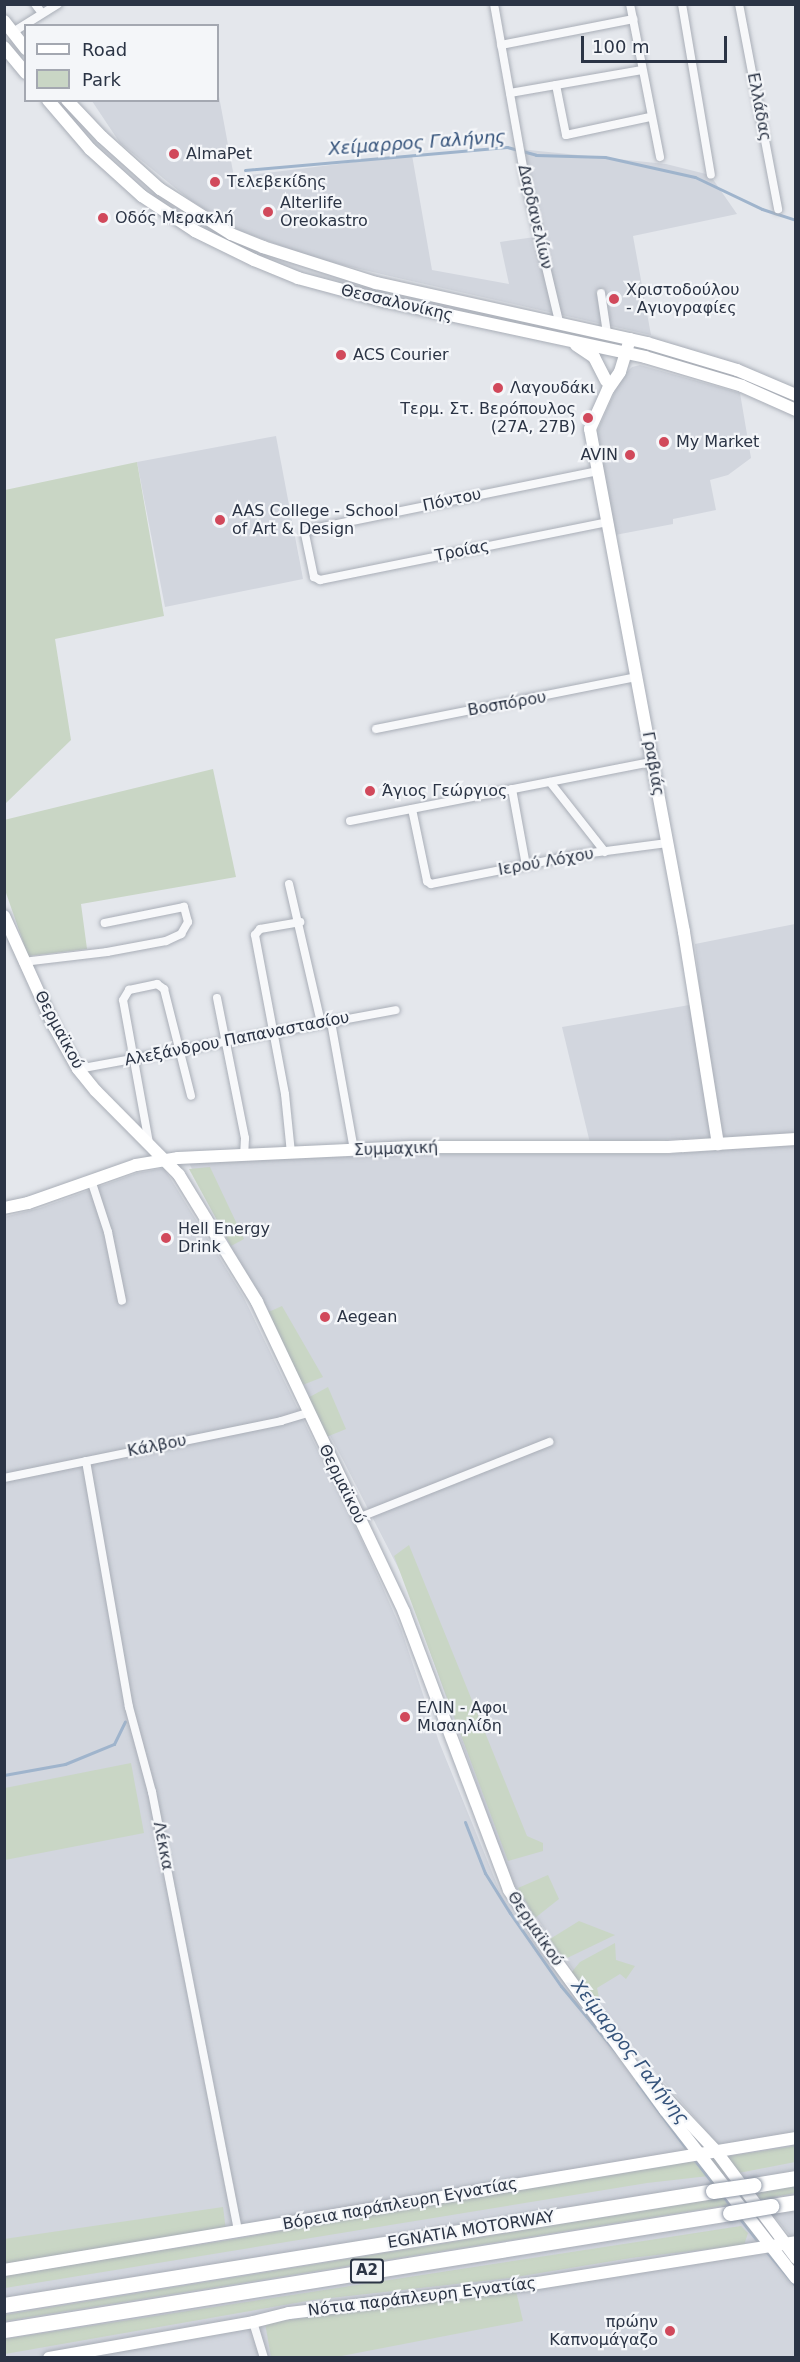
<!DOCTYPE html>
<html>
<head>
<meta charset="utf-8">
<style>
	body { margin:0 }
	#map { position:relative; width:800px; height:2362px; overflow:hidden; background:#e4e7ec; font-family:"DejaVu Sans",sans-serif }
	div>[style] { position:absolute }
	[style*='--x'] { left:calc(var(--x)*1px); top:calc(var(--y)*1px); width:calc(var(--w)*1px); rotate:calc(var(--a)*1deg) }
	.built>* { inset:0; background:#d2d6de }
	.green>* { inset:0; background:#c9d6c5 }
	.stream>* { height:3px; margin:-1.5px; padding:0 1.5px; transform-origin:1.5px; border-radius:1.5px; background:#9fb4cc }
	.roads { filter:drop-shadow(0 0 2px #a9aeb7) drop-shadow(0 0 2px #a9aeb7) }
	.street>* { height:8px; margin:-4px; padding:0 4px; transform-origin:4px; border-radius:4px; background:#f7f8fa }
	.secondary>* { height:12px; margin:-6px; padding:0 6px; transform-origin:6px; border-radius:6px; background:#fff }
	.highway>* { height:15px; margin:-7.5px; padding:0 7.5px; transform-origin:7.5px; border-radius:7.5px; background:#fff }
	.bridges { filter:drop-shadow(0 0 2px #8b94a3) drop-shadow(0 0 2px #8b94a3) }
	.highway-bridge>* { height:15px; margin:-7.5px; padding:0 7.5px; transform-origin:7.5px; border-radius:7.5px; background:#fff }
	.dots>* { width:16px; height:16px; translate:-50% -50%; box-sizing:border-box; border:3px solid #f4f6f9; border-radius:50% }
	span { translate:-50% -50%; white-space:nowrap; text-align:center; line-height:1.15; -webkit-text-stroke:4.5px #f4f6f9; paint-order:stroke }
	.shield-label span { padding:2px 4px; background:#f4f6f9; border:2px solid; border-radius:4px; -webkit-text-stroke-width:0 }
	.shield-label { font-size:15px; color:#2b3445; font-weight:700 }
	.street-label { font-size:16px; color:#2b3445 }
	.poi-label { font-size:16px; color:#2b3445 }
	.left { translate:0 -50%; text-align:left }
	.right { translate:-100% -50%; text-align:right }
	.water-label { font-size:18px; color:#34527a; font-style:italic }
	.frame { position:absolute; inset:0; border:6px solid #2b3445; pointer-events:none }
	.legend { position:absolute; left:24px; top:24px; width:195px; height:78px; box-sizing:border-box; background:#f4f6f9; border:2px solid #a4a8b1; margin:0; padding:8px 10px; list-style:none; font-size:18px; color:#2b3445 }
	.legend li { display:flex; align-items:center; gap:12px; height:30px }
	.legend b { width:30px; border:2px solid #a4a8b1 }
	.scale { position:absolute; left:581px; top:36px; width:146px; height:27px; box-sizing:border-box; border:3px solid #2b3445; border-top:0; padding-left:8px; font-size:18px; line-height:21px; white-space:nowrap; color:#2b3445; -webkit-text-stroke:4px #f4f6f9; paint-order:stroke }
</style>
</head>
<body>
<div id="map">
	<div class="built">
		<div style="clip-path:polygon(218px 91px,234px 177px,412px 155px,432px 270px,509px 284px,500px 242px,535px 237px,519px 149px,666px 164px,710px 175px,737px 214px,633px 236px,651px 335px,407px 280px,317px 259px,240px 231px,190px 200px,120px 143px,92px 101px,218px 100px)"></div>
		<div style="clip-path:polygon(640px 365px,740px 393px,751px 458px,728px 475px,710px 480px,716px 510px,673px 519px,673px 524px,615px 535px,595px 436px,621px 378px,632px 367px)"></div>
		<div style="clip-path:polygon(276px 436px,303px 579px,165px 607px,137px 462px)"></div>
		<div style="clip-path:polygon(795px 924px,795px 1134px,590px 1143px,562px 1027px,701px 1003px,695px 944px)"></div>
		<div style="clip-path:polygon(795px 1144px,795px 2242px,696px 2119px,598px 2006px,510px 1879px,406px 1583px,343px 1460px,303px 1385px,300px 1386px,188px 1161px,437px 1154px,669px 1154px)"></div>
		<div style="clip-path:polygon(164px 1168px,243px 1296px,364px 1545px,401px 1629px,439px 1742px,501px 1894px,522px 1926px,795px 2286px,795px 2357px,5px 2357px,4px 1217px,40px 1208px,137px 1173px)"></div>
	</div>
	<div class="green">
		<div style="clip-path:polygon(137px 462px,164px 616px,55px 639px,71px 740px,5px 804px,5px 490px)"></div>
		<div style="clip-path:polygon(213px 769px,236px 877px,81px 904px,87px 949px,28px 956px,5px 890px,4px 820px)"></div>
		<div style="clip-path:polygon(210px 1167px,244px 1239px,231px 1246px,189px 1169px)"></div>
		<div style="clip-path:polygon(282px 1306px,323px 1377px,300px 1386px,264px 1314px)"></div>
		<div style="clip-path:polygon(328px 1387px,346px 1429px,324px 1438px,304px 1400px)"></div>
		<div style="clip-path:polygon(409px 1545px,527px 1836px,543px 1843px,543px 1851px,508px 1861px,394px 1556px)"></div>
		<div style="clip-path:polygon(131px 1763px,144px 1833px,5px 1860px,5px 1788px)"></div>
		<div style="clip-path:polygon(548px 1875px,559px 1899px,535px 1918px,518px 1888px)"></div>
		<div style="clip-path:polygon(579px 1921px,615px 1935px,563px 1960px,550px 1939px)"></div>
		<div style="clip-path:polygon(615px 1943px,616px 1960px,635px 1966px,626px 1979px,620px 1974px,597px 1988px,599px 1997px,592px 1998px,570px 1974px,580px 1962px)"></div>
		<div style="clip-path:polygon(795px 2146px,795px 2162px,744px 2172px,647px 2183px,5px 2288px,5px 2274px,230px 2240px,548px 2183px)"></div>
		<div style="clip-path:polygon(795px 2186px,795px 2193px,765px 2199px,5px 2321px,4px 2315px)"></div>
		<div style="clip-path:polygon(223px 2207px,226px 2231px,5px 2266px,4px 2239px)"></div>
		<div style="clip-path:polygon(741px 2226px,748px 2233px,744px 2245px,631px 2258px,510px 2278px,313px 2300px,5px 2354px,5px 2339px)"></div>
		<div style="clip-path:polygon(516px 2291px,523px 2321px,331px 2358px,271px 2357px,265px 2323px)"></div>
	</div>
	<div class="stream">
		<div style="--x:245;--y:170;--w:263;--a:-5"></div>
		<div style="--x:507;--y:147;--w:30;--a:15"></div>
		<div style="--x:536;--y:155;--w:69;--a:1.7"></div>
		<div style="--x:605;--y:157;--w:92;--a:12.5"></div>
		<div style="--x:695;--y:177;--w:74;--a:25.5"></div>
		<div style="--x:762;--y:209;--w:36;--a:18"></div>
		<div style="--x:4;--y:1775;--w:62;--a:-10.2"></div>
		<div style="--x:65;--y:1764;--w:53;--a:-22.2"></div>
		<div style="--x:114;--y:1744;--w:25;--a:-64"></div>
		<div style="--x:465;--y:1822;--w:55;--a:68.6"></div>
		<div style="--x:485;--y:1873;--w:47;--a:58"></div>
		<div style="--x:510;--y:1913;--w:89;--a:55.1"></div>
		<div style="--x:561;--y:1986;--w:86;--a:50.2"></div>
		<div style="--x:637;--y:2082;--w:86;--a:53.5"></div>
		<div style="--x:694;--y:2159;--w:33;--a:52"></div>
		<div style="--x:722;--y:2194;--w:17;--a:54"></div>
		<div style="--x:738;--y:2216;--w:36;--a:52"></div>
		<div style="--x:766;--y:2251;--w:46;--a:49.4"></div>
	</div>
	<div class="roads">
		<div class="street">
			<div style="--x:35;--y:4;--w:11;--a:52"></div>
			<div style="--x:494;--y:4;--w:182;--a:79.9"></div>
			<div style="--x:526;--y:183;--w:143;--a:76.6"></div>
			<div style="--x:630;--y:4;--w:156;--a:78.9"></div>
			<div style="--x:682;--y:4;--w:173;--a:80.4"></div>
			<div style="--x:739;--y:4;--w:209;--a:79.2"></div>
			<div style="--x:13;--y:32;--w:53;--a:-31.9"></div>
			<div style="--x:501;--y:45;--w:135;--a:-11.1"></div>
			<div style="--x:556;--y:85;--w:51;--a:78.7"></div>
			<div style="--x:566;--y:135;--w:86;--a:-12.1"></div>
			<div style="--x:510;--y:93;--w:134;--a:-9.9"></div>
			<div style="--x:601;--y:293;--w:40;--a:81.5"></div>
			<div style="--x:598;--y:471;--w:296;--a:168.5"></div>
			<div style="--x:308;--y:530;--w:5;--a:127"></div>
			<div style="--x:305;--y:534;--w:44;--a:78.2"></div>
			<div style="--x:314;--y:577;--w:7;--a:27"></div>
			<div style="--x:320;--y:580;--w:293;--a:-11.4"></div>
			<div style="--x:376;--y:729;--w:266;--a:-11.3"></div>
			<div style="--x:550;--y:782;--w:89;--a:51.8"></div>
			<div style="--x:512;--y:789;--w:77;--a:79.6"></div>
			<div style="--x:412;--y:809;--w:74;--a:78.2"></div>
			<div style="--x:427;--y:881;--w:5;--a:37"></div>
			<div style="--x:431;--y:884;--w:148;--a:-11.3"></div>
			<div style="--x:576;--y:855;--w:92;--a:-7.5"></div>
			<div style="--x:350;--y:821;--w:308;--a:-11.1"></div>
			<div style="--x:289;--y:884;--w:143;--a:77"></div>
			<div style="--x:23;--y:962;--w:85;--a:-6.8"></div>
			<div style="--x:107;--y:952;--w:60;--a:-10.6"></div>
			<div style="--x:166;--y:941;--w:17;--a:-25"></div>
			<div style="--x:181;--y:934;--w:14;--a:-60"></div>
			<div style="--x:188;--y:922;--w:16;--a:-105"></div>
			<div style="--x:184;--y:907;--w:81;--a:168.6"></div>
			<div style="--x:217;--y:998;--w:143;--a:78.7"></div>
			<div style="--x:245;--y:1138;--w:17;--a:93"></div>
			<div style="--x:331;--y:1022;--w:130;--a:79.8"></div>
			<div style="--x:78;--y:1069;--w:323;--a:-10.5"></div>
			<div style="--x:149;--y:1143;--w:145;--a:-100.3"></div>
			<div style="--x:123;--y:1000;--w:12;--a:-59"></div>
			<div style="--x:129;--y:990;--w:29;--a:-12"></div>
			<div style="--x:157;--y:984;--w:9;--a:36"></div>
			<div style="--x:164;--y:989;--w:110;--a:75.8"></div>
			<div style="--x:291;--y:1153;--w:59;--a:-95.8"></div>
			<div style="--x:285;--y:1094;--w:162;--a:-100.7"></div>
			<div style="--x:255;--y:935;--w:8;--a:-50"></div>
			<div style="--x:260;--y:929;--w:41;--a:-9.9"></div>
			<div style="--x:91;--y:1180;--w:55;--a:71.9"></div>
			<div style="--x:108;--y:1232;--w:70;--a:78.5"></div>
			<div style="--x:86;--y:1461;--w:250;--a:80.1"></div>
			<div style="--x:129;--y:1707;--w:88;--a:74.9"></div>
			<div style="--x:152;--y:1792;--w:448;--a:78.9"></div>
			<div style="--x:4;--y:1478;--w:283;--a:-11.6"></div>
			<div style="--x:281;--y:1421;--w:28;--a:-17"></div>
			<div style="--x:358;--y:1518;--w:206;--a:-21.7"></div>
			<div style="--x:253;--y:2322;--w:38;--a:73"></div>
		</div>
		<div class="secondary">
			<div style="--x:4;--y:21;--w:36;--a:52"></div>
			<div style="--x:4;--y:47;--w:34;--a:50"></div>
			<div style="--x:48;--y:100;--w:65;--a:49.4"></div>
			<div style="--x:90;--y:149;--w:70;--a:42.1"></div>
			<div style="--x:142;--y:196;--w:64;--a:33.4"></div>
			<div style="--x:195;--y:231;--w:66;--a:26.2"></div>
			<div style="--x:254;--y:260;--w:48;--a:22.2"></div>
			<div style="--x:298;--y:278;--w:89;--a:15"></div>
			<div style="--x:384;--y:301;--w:267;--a:12.1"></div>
			<div style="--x:645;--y:357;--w:101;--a:16.6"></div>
			<div style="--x:742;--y:386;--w:59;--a:24"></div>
			<div style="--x:67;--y:100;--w:51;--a:46.6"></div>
			<div style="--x:102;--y:137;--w:78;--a:41.9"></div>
			<div style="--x:160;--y:189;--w:84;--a:32.4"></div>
			<div style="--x:231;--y:234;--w:35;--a:22"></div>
			<div style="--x:263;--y:247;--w:119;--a:17.7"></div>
			<div style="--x:376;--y:283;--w:278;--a:12.5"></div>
			<div style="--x:647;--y:343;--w:94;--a:16.7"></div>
			<div style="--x:737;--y:370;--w:64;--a:23"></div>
			<div style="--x:630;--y:339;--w:34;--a:107"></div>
			<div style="--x:620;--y:372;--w:21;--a:125"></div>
			<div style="--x:608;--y:389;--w:44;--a:114.2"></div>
			<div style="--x:590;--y:429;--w:512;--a:79.41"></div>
			<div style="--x:684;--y:932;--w:215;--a:80.9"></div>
			<div style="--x:576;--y:345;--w:22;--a:34"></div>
			<div style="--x:594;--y:357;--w:27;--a:63"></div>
			<div style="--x:4;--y:916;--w:121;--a:65.6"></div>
			<div style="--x:54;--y:1026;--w:49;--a:60.8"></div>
			<div style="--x:78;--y:1069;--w:28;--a:51"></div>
			<div style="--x:96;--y:1091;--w:118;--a:45.3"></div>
			<div style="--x:179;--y:1175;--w:149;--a:58.4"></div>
			<div style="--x:257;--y:1302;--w:343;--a:64.6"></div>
			<div style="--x:404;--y:1612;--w:297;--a:69.3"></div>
			<div style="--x:509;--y:1890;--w:68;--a:57"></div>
			<div style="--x:546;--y:1947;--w:202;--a:53.9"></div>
			<div style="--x:665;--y:2110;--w:213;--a:52.1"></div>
			<div style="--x:4;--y:1208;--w:25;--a:-12"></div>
			<div style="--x:28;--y:1203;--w:114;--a:-19.4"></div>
			<div style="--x:136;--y:1165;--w:43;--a:-9.5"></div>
			<div style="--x:178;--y:1158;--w:234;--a:-2.7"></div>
			<div style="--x:412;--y:1147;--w:256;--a:0"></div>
			<div style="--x:668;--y:1147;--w:128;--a:-3.6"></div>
			<div style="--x:650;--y:2081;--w:96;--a:46.7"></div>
			<div style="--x:716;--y:2151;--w:134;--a:53.2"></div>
			<div style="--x:4;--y:2270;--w:803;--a:-9.46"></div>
			<div style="--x:49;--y:2358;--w:207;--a:-10"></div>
			<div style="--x:253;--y:2322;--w:37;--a:-14"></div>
			<div style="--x:289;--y:2313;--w:238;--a:-6.8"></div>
			<div style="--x:525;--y:2285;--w:274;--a:-9"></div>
		</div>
		<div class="highway">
			<div style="--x:754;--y:2185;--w:43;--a:-9.5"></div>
			<div style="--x:771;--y:2206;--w:25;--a:-9"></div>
			<div style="--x:4;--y:2305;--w:718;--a:-9.13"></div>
			<div style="--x:4;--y:2330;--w:735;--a:-9.15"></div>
		</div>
	</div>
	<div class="bridges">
		<div class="highway-bridge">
			<div style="--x:713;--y:2191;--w:41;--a:-8.3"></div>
			<div style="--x:730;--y:2213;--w:42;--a:-9.7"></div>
		</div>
	</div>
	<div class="dots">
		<div style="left:174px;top:154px;background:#d1495b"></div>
		<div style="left:215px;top:182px;background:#d1495b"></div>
		<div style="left:268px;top:212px;background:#d1495b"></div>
		<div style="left:103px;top:218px;background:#d1495b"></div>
		<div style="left:614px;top:299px;background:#d1495b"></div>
		<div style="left:341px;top:355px;background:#d1495b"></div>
		<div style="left:498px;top:388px;background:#d1495b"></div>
		<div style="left:588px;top:418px;background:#d1495b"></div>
		<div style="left:664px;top:442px;background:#d1495b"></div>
		<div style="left:630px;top:455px;background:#d1495b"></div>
		<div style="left:220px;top:520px;background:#d1495b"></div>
		<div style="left:370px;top:791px;background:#d1495b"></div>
		<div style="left:166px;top:1238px;background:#d1495b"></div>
		<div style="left:325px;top:1317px;background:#d1495b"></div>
		<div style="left:405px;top:1717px;background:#d1495b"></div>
		<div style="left:670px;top:2331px;background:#d1495b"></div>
	</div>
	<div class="shield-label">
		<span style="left:367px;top:2271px">Α2</span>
	</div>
	<div class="street-label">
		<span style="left:759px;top:107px;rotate:79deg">Ελλάδας</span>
		<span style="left:535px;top:217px;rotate:77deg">Δαρδανελίων</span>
		<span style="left:397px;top:303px;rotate:13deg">Θεσσαλονίκης</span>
		<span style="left:452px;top:500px;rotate:-12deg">Πόντου</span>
		<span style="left:462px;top:551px;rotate:-11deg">Τροίας</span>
		<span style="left:507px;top:704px;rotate:-10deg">Βοσπόρου</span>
		<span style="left:653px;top:764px;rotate:80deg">Γραβιάς</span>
		<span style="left:546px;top:862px;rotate:-10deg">Ιερού Λόχου</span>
		<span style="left:59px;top:1030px;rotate:62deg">Θερμαϊκού</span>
		<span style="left:237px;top:1039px;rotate:-11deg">Αλεξάνδρου Παπαναστασίου</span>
		<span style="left:396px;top:1149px;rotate:-2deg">Συμμαχική</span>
		<span style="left:157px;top:1446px;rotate:-11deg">Κάλβου</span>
		<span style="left:342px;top:1484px;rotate:64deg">Θερμαϊκού</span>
		<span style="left:163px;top:1846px;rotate:79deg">Λέκκα</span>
		<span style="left:535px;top:1929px;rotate:56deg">Θερμαϊκού</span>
		<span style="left:400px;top:2204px;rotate:-10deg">Βόρεια παράπλευρη Εγνατίας</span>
		<span style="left:471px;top:2230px;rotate:-9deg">EGNATIA MOTORWAY</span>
		<span style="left:422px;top:2297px;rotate:-7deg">Νότια παράπλευρη Εγνατίας</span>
	</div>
	<div class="poi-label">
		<span class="left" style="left:186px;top:154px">AlmaPet</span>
		<span class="left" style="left:227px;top:182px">Τελεβεκίδης</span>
		<span class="left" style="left:280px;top:212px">Alterlife<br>Oreokastro</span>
		<span class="left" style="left:115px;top:218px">Οδός Μερακλή</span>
		<span class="left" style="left:626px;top:299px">Χριστοδούλου<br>- Αγιογραφίες</span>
		<span class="left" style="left:353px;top:355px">ACS Courier</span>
		<span class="left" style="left:510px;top:388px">Λαγουδάκι</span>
		<span class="right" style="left:576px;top:418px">Τερμ. Στ. Βερόπουλος<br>(27Α, 27Β)</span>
		<span class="left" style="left:676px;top:442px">My Market</span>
		<span class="right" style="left:618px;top:455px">AVIN</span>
		<span class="left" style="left:232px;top:520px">AAS College - School<br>of Art &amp; Design</span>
		<span class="left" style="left:382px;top:791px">Άγιος Γεώργιος</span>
		<span class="left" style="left:178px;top:1238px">Hell Energy<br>Drink</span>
		<span class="left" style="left:337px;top:1317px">Aegean</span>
		<span class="left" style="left:417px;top:1717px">ΕΛΙΝ - Αφοι<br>Μισαηλίδη</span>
		<span class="right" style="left:658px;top:2331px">πρώην<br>Καπνομάγαζο</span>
	</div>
	<div class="water-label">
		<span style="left:417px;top:143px;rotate:-4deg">Χείμαρρος Γαλήνης</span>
		<span style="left:630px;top:2052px;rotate:52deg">Χείμαρρος Γαλήνης</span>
	</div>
	<div class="frame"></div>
	<ul class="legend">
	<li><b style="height:8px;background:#fff"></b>Road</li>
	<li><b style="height:16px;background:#c9d6c5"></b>Park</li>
	</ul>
	<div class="scale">100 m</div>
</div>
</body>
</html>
